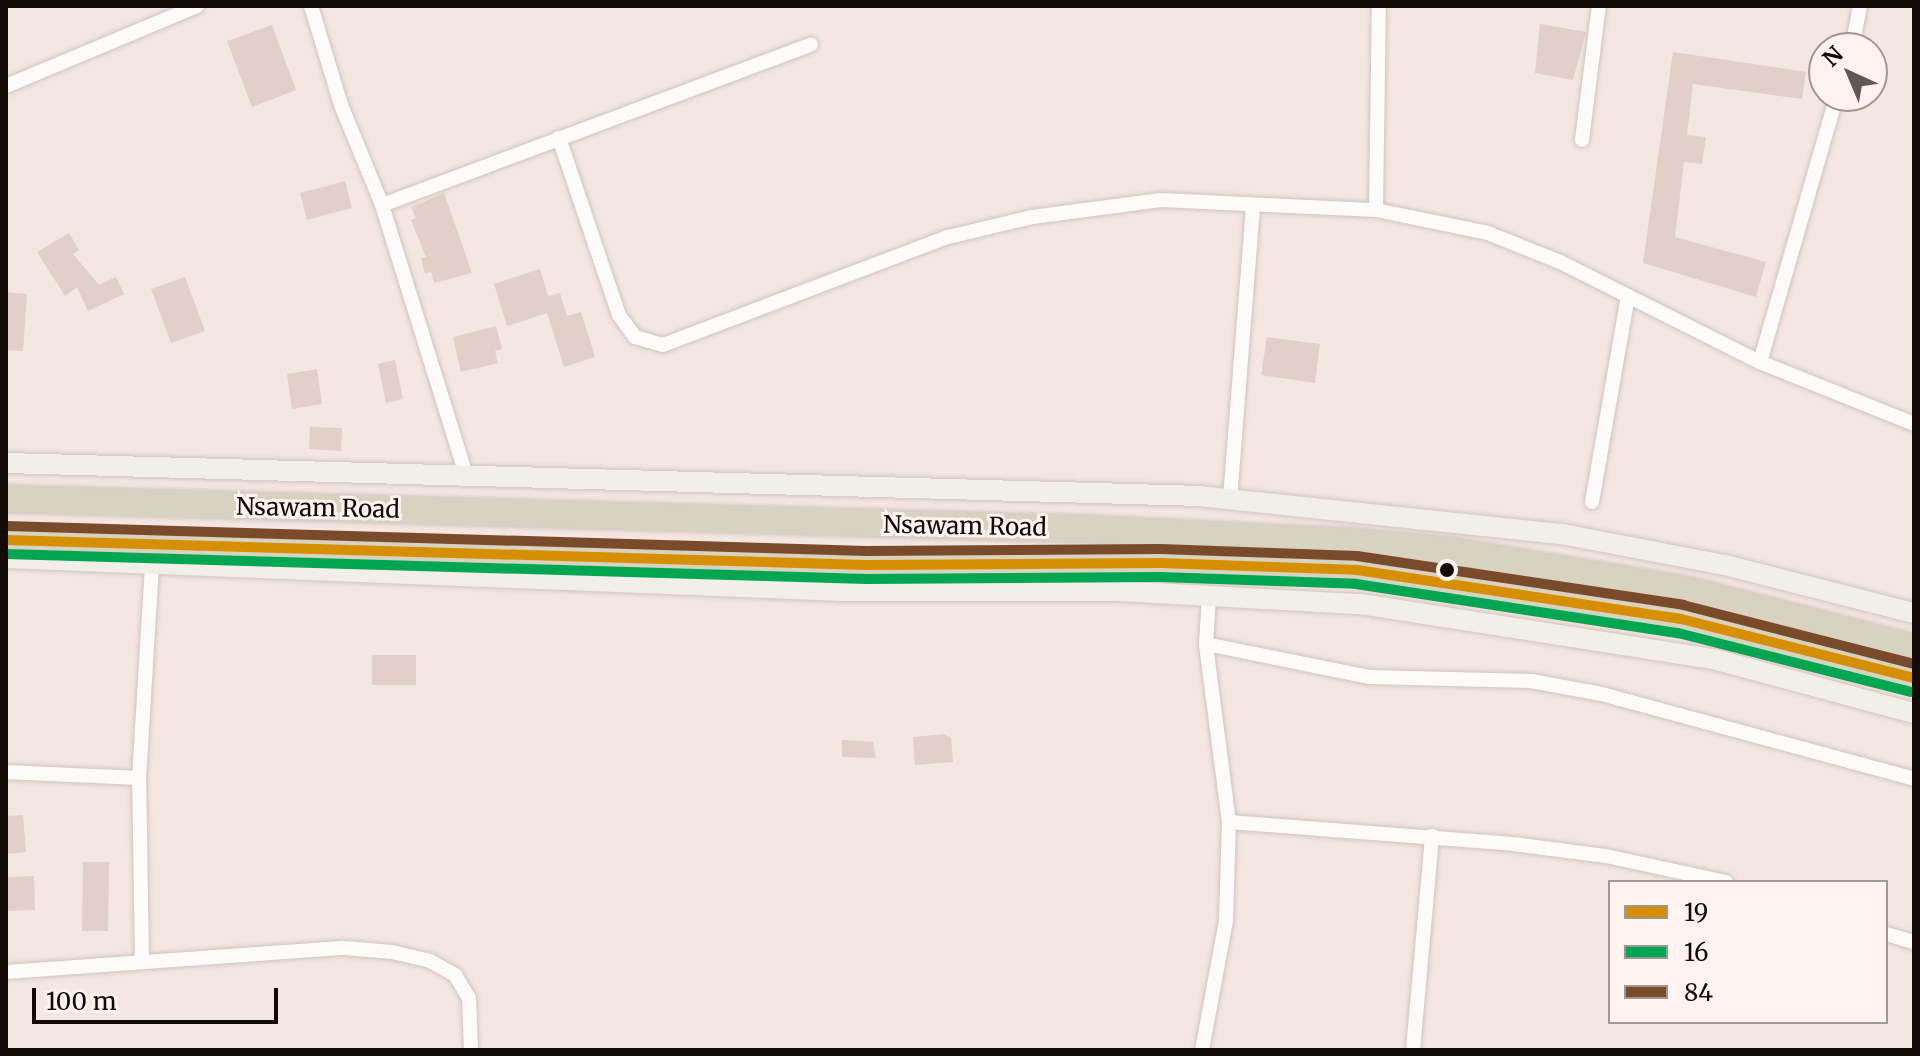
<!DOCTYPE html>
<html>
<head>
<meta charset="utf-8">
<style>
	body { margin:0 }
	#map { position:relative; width:1920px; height:1056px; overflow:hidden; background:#f4e6e0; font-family:Merriweather,serif }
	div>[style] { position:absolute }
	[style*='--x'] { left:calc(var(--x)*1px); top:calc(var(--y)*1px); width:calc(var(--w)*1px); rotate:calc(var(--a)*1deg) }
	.building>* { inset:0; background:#e2cfc7 }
	.roads { filter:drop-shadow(0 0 2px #d0c5c0) drop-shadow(0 0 2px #d0c5c0) }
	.street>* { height:14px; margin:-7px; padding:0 7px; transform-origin:7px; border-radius:7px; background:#fdfbfa }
	.secondary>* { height:20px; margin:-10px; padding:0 10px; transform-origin:10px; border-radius:10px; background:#f2eee8 }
	.highway>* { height:26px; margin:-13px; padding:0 13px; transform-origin:13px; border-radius:13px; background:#d8d2c0 }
	.bus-1>* { height:10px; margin:-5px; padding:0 5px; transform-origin:5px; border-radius:5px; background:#d58f01 }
	.bus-2>* { height:10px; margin:-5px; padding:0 5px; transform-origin:5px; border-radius:5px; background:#00a651 }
	.bus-3>* { height:10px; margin:-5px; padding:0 5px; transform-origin:5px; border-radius:5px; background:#7a4b2a }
	.dots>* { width:22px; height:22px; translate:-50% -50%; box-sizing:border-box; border:4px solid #fef3ef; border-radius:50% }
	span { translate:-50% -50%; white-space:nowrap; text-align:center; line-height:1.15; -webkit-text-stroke:6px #fef3ef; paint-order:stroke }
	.street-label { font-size:24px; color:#120a07 }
	.frame { position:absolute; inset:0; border:8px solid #120a07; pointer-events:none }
	.legend { position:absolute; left:1608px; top:880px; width:280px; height:144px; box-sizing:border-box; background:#fef3ef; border:2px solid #a09692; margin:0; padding:10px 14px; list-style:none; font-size:24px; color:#120a07 }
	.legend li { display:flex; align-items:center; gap:16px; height:40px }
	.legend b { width:40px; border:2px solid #a09692 }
	.north { position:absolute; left:1808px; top:32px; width:80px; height:80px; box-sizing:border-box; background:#fef3ef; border:2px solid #a09692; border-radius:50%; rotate:316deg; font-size:22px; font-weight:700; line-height:32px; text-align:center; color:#120a07 }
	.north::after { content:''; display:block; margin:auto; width:28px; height:36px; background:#615753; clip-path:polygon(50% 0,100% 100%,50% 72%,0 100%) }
	.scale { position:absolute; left:32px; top:988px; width:246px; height:36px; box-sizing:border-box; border:4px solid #120a07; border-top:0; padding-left:10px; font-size:24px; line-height:28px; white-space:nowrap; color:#120a07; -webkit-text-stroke:6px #fef3ef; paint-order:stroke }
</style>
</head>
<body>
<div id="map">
	<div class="building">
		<div style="clip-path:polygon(1540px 24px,1586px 32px,1573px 80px,1535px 73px)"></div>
		<div style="clip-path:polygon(272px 25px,296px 90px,252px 107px,227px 41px)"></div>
		<div style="clip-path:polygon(1673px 52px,1806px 72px,1802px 99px,1693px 84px,1687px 135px,1706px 137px,1702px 164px,1684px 162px,1675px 237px,1766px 262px,1756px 297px,1643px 263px)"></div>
		<div style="clip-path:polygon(345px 181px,352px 208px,307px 220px,300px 193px)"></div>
		<div style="clip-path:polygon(444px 193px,472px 273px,434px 283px,431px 272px,425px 274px,421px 258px,426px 257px,411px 220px,416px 218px,411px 207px)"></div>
		<div style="clip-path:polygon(69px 233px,79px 250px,73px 254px,99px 285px,116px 277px,124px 294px,88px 311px,77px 287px,65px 296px,37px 252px)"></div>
		<div style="clip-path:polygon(540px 269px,548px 296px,560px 293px,567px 316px,581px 312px,595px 357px,564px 367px,547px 313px,507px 326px,494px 284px)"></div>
		<div style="clip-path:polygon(185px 277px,205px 331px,171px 343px,151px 289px)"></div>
		<div style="clip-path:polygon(6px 292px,27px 294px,23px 351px,6px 350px)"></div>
		<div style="clip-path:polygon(496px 326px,502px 349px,495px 351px,498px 363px,461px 372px,453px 337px)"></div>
		<div style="clip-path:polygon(1267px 337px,1320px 344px,1315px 383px,1261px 375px)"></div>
		<div style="clip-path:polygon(395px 360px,403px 399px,386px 403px,378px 364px)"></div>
		<div style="clip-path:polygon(317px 369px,322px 404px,292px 409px,287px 374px)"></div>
		<div style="clip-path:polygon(310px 427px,342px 428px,341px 451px,309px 449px)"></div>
		<div style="clip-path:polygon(372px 655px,416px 655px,416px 685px,372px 685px)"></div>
		<div style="clip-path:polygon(944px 734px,951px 738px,953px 762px,915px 765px,913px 737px)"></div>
		<div style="clip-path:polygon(842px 740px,873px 742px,876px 758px,842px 757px)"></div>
		<div style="clip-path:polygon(23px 815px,26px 852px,6px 854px,6px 816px)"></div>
		<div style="clip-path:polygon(83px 862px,109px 862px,108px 931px,82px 931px)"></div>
		<div style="clip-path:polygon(34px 876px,35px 910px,6px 911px,6px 877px)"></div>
	</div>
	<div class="roads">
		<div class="street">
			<div style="--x:311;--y:6;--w:103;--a:73.1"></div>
			<div style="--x:341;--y:105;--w:108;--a:67.7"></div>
			<div style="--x:382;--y:205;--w:286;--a:72.7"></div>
			<div style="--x:1852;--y:48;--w:43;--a:-79.2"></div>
			<div style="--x:6;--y:86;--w:207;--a:-22.7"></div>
			<div style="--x:559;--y:138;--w:187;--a:71.3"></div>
			<div style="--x:619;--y:315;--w:27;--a:54"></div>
			<div style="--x:635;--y:337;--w:29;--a:16"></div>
			<div style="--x:663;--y:345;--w:305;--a:-20.8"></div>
			<div style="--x:948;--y:237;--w:86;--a:-13.4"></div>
			<div style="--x:1032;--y:217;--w:130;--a:-7.5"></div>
			<div style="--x:1161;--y:200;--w:215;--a:2.7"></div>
			<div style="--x:1376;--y:210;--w:114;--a:11.6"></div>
			<div style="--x:1488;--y:233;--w:78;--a:21.9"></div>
			<div style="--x:1560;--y:262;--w:224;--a:26.6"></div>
			<div style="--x:1760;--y:362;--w:166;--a:21.9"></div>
			<div style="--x:1582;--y:140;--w:135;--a:-82.8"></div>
			<div style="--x:382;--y:205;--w:458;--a:-20.5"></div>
			<div style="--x:1376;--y:210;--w:204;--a:-89.2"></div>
			<div style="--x:1760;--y:362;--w:277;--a:-73.9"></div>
			<div style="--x:1230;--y:499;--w:292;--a:-85.5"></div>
			<div style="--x:1592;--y:502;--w:209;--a:-80.1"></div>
			<div style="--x:1206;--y:644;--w:166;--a:11.4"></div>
			<div style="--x:1369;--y:677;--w:162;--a:1.4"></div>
			<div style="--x:1531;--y:681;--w:72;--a:10.4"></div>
			<div style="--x:1602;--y:694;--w:323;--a:15.2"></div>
			<div style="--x:6;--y:772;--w:133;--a:2.6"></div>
			<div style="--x:1229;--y:822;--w:285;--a:4.4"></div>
			<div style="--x:1513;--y:844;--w:94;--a:7.4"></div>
			<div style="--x:1606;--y:856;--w:123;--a:12.2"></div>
			<div style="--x:1886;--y:934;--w:29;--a:16"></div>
			<div style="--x:142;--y:961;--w:183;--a:-90.9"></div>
			<div style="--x:139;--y:778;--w:215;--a:-86.5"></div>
			<div style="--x:6;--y:972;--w:339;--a:-4.1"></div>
			<div style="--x:344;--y:948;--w:48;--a:4.8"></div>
			<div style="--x:392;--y:952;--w:39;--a:13"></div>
			<div style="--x:430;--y:961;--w:29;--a:29"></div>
			<div style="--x:455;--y:975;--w:27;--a:59"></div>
			<div style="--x:469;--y:998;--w:52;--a:87.8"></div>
			<div style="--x:1202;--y:1050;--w:131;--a:-79.5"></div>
			<div style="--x:1226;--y:921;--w:99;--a:-88.3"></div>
			<div style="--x:1229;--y:822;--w:179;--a:-97.4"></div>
			<div style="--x:1206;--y:644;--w:48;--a:-86.4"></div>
			<div style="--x:1413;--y:1050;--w:215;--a:-84.9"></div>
		</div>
		<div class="secondary">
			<div style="--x:6;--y:463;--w:1193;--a:1.58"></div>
			<div style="--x:1199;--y:496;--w:365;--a:6"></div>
			<div style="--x:1562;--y:534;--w:166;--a:10.8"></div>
			<div style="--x:1725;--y:565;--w:195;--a:14.3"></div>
			<div style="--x:6;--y:558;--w:837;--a:2.26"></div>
			<div style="--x:842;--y:591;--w:276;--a:0"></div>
			<div style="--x:1118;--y:591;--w:243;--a:3.1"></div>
			<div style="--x:1361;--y:604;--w:360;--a:8.9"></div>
			<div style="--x:1717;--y:660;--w:204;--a:15.1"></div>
		</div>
		<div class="highway">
			<div style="--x:6;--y:499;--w:1081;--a:1.59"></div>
			<div style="--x:1087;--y:529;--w:265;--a:2.8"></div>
			<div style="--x:1352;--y:542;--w:98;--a:5.2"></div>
			<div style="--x:1450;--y:551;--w:244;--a:9.4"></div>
			<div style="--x:1691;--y:591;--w:230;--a:14.3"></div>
			<div style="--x:6;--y:540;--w:861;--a:1.66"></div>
			<div style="--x:867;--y:565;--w:293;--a:-0.4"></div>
			<div style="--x:1160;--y:563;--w:197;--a:2"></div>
			<div style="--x:1357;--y:570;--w:328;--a:8.6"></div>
			<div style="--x:1681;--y:619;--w:240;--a:14.2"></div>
		</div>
	</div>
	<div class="bus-1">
		<div style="--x:6;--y:540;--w:861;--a:1.66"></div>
		<div style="--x:867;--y:565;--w:293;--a:-0.4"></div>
		<div style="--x:1160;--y:563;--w:197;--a:2"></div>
		<div style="--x:1357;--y:570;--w:328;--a:8.6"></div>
		<div style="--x:1681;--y:619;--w:240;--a:14.2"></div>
	</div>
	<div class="bus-2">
		<div style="--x:6;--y:554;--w:861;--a:1.66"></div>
		<div style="--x:867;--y:579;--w:293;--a:-0.4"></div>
		<div style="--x:1160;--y:577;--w:196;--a:2"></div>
		<div style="--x:1356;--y:584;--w:326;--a:8.7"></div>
		<div style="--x:1678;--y:633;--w:240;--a:14.2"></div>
	</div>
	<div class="bus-3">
		<div style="--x:6;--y:526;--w:861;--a:1.66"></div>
		<div style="--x:867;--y:551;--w:293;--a:-0.4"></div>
		<div style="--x:1160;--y:549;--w:197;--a:2"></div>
		<div style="--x:1357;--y:556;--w:330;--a:8.5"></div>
		<div style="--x:1683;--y:605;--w:238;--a:14.3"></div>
	</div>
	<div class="dots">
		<div style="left:1447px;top:570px;background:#120a07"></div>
	</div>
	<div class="street-label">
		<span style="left:318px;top:508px;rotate:1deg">Nsawam Road</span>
		<span style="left:965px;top:526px;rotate:1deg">Nsawam Road</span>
	</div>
	<div class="frame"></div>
	<ul class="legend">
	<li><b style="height:10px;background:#d58f01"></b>19</li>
	<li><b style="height:10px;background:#00a651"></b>16</li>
	<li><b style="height:10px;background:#7a4b2a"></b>84</li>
	</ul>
	<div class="north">N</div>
	<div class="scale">100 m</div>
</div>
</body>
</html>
